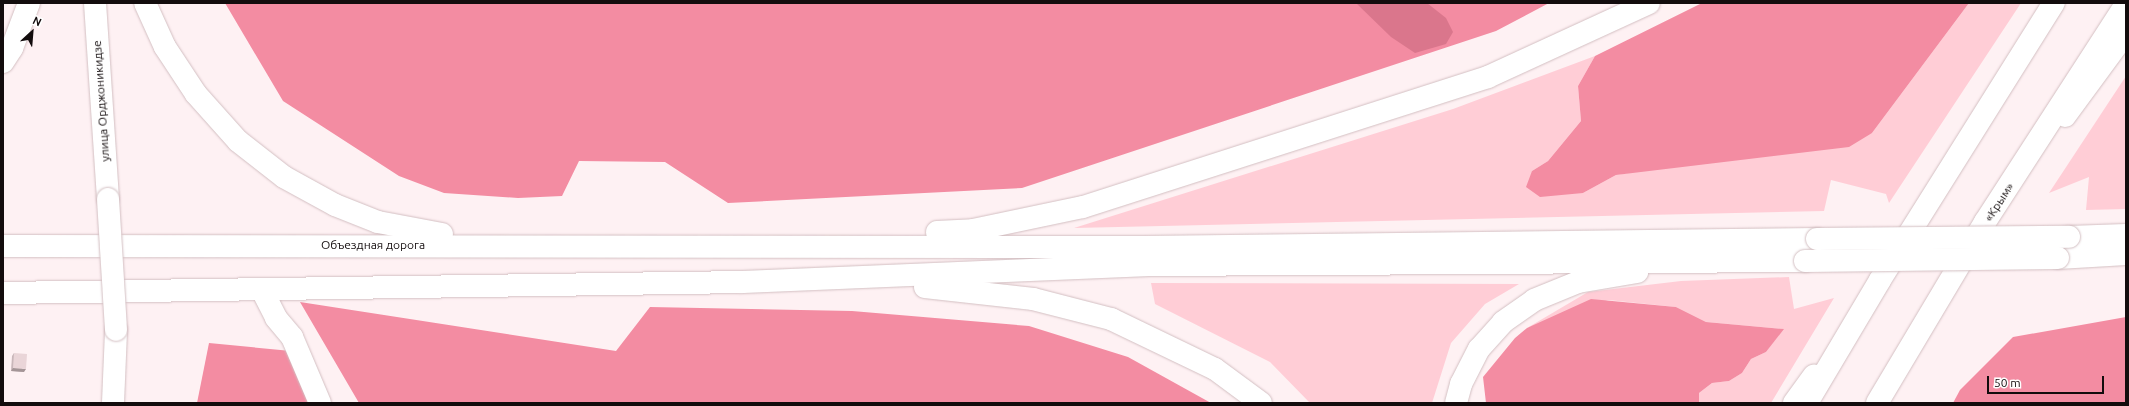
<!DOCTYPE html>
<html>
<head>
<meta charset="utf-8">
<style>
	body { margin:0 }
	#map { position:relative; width:2129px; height:406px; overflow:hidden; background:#fef1f3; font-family:Ubuntu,sans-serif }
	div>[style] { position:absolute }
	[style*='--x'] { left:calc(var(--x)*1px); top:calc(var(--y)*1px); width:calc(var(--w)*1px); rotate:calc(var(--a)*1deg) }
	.green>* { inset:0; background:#ffcdd6 }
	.forest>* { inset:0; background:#f38ca2 }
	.water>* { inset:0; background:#da768c }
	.roads { filter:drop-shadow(0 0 1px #d3bfc2) drop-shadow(0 0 1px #d3bfc2) }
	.minor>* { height:22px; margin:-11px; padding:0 11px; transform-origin:11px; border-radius:11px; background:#fff }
	.major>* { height:22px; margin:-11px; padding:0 11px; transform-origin:11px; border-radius:11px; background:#fff }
	.highway>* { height:22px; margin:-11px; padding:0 11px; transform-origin:11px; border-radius:11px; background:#fff }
	.bridges { filter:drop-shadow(0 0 1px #d3bfc2) drop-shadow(0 0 1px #d3bfc2) }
	.major-bridge>* { height:22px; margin:-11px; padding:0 11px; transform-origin:11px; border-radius:11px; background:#fff }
	.wall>* { inset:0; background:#c9b7ba }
	.shaded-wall>* { inset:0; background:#a49597 }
	.building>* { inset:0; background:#ead5d8 }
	span { translate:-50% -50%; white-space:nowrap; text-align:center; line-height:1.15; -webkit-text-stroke:3px #fff; paint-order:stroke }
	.street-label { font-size:12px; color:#130c0d }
	.frame { position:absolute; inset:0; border:4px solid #130c0d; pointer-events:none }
	.north { position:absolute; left:12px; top:12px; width:40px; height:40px; -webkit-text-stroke:3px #fff; paint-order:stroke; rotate:26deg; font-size:11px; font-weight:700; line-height:16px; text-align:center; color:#130c0d }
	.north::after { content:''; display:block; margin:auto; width:14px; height:18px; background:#130c0d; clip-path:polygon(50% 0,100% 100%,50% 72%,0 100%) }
	.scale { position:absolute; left:1987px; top:376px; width:117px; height:18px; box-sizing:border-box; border:2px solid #130c0d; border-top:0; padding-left:5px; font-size:12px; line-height:14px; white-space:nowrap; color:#130c0d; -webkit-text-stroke:3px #fff; paint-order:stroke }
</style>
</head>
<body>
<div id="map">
	<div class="green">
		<div style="clip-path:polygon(1969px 3px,2021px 3px,1889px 203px,1886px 194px,1831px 180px,1824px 211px,1074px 228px,1453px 109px,1595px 56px,1578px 86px,1581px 121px,1548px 161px,1532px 171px,1583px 193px,1616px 175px,1872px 133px)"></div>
		<div style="clip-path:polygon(2126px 76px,2126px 209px,2086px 210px,2089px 177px,2049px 193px)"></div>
		<div style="clip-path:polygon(1789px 277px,1794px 309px,1834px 298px,1771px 403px,1699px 403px,1699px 393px,1712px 383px,1729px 381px,1742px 373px,1751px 359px,1766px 352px,1783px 329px,1706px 322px,1676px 307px,1608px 300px,1527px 328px,1588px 292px,1681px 281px)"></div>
		<div style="clip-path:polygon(1151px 283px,1519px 284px,1485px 304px,1451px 343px,1432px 403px,1310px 403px,1270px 362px,1155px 304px)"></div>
	</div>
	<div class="forest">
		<div style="clip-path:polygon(225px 3px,1549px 3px,1496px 31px,1022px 188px,728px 203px,665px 162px,579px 161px,562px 196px,518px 198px,444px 193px,399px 176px,283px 101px)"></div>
		<div style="clip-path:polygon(1702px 3px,1969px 3px,1872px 133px,1849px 147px,1616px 175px,1583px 193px,1540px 197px,1526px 187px,1532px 171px,1548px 161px,1581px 121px,1578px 86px,1595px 56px)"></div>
		<div style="clip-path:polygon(1591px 299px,1676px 307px,1706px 322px,1784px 329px,1766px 352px,1751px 359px,1742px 373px,1729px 381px,1712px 383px,1699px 393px,1699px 403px,1486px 403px,1483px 377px,1515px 338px,1527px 328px)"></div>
		<div style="clip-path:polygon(300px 302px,616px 351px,650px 307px,852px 311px,1029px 326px,1128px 357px,1211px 403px,359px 403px)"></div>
		<div style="clip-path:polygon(2126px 317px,2126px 403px,1953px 403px,1960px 390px,2013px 337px)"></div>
		<div style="clip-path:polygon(209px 343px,291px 351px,308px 403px,197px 403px)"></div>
	</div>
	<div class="water">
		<div style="clip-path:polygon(1356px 3px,1427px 3px,1446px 18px,1453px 32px,1446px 44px,1415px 53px,1391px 37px)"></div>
	</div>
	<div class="roads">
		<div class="minor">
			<div style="--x:262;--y:290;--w:31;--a:63"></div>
			<div style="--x:276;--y:318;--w:25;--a:50"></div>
			<div style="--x:292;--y:337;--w:72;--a:67"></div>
		</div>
		<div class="major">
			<div style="--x:95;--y:3;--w:196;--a:86.2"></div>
			<div style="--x:145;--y:3;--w:48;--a:65.6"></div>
			<div style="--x:165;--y:47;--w:56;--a:56.6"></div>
			<div style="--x:196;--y:94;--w:63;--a:48.2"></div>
			<div style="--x:238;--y:141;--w:58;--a:38"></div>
			<div style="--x:284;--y:177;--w:58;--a:28.8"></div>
			<div style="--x:335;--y:205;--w:46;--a:21.6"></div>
			<div style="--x:378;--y:222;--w:65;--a:10.6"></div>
			<div style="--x:3;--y:62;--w:17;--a:-57"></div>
			<div style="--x:12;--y:48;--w:48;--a:-69.3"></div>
			<div style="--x:2065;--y:116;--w:103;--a:-53.7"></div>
			<div style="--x:937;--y:232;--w:36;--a:-3"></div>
			<div style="--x:973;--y:230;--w:112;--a:-11.8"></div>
			<div style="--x:1083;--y:207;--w:425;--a:-17.8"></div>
			<div style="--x:1488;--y:77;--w:177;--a:-24.7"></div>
			<div style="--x:2069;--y:237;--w:57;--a:-2"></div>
			<div style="--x:3;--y:246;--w:1142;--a:0.05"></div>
			<div style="--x:1145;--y:247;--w:672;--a:-0.68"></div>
			<div style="--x:2058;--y:258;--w:68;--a:-3.4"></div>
			<div style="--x:925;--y:287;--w:109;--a:6.3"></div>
			<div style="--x:1033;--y:299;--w:81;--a:14.4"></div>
			<div style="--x:1111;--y:319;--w:115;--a:25.7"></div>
			<div style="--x:1215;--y:369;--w:57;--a:36.5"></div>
			<div style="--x:3;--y:293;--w:739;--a:-0.85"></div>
			<div style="--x:742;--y:282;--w:403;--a:-2.4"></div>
			<div style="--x:1145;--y:265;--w:660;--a:-0.35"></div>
			<div style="--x:113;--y:403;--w:73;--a:-87.6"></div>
			<div style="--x:1456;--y:403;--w:20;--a:-75"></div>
			<div style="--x:1461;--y:384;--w:39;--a:-63"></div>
			<div style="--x:1479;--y:349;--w:36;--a:-48"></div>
			<div style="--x:1503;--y:322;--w:38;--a:-35"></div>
			<div style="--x:1534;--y:300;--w:48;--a:-22.2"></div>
			<div style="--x:1578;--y:282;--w:60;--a:-9.6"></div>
			<div style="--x:1794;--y:403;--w:34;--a:-54"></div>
		</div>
		<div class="highway">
			<div style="--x:1807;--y:403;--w:143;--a:-59.3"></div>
			<div style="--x:1880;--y:280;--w:327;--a:-57.9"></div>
			<div style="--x:1877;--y:403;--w:211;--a:-59.2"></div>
			<div style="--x:1985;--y:222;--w:260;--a:-57.1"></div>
		</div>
	</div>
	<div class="bridges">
		<div class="major-bridge">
			<div style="--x:108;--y:199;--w:131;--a:86.5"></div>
			<div style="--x:1817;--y:239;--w:252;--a:-0.5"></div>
			<div style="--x:1805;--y:261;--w:253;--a:-0.7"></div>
		</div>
	</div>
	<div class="wall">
		<div style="clip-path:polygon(14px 353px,24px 372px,11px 371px,12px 356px)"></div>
	</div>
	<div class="shaded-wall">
		<div style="clip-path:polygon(13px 368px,26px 369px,24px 372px,11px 371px)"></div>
	</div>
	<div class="building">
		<div style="clip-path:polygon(14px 353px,27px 354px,26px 369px,13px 368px)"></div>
	</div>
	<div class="street-label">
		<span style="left:101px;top:101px;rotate:-94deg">улица Орджоникидзе</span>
		<span style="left:1999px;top:202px;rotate:-57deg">«Крым»</span>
		<span style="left:373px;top:245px">Объездная дорога</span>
	</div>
	<div class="frame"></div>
	<div class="north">N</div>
	<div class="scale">50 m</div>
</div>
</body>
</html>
